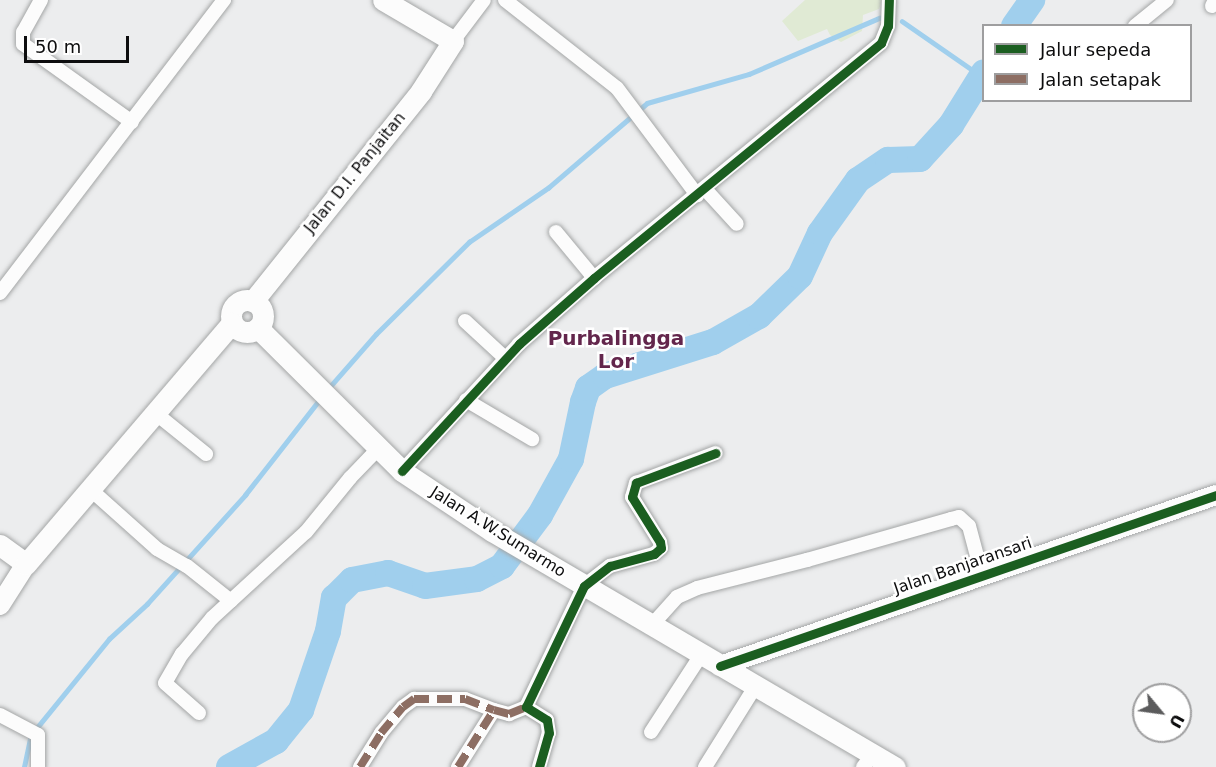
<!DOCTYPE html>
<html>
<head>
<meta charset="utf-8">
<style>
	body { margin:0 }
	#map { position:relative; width:1216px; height:767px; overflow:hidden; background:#ecedee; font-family:"DejaVu Sans",sans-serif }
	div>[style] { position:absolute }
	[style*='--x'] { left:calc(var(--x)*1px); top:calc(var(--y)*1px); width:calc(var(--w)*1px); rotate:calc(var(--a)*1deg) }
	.green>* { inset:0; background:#e0ead4 }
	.stream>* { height:4.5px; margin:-2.25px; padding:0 2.25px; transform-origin:2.25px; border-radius:2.25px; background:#a0cfed }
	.river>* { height:26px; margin:-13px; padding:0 13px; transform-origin:13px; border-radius:13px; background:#a0cfed }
	.roads { filter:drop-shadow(0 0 2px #a4a6a6) drop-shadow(0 0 2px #a4a6a6) }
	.street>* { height:14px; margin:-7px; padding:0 7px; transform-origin:7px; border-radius:7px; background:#fcfcfc }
	.secondary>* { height:20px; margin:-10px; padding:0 10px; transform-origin:10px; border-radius:10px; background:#fcfcfc }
	.primary>* { height:21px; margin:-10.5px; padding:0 10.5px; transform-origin:10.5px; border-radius:10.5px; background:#fcfcfc }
	.primary>.ring { margin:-10.5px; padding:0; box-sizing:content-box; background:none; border:21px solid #fcfcfc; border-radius:50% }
	.quiet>* { height:8px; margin-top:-4px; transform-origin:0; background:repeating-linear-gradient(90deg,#8d6e63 0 15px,transparent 0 23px) }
	.cycleway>* { height:9px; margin:-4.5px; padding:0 4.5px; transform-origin:4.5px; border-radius:4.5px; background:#1b5e20 }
	span { translate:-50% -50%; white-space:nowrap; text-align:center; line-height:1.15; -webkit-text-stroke:5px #fff; paint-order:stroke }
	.street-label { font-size:16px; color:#0d0d0e }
	.quarter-label { font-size:20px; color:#63264c; font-weight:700 }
	.legend { position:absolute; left:982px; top:24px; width:210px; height:78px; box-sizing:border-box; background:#fff; border:2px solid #9e9e9f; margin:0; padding:8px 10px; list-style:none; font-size:18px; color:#0d0d0e }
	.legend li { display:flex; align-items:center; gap:12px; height:30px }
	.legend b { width:30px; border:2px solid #9e9e9f }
	.north { position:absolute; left:1132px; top:683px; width:60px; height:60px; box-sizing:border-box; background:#fff; border:2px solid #9e9e9f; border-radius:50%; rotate:119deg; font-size:16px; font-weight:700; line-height:24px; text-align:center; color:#0d0d0e }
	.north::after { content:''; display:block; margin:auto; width:21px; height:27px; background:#5b5b5c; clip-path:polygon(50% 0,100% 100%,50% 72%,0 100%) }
	.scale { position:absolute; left:24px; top:36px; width:105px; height:27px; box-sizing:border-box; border:3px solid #0d0d0e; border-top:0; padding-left:8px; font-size:18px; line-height:21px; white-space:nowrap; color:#0d0d0e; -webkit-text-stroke:4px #fff; paint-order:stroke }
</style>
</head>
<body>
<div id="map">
	<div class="green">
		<div style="clip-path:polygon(805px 0,882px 0,879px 9px,863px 15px,862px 31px,841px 42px,830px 35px,827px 29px,798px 41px,782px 21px)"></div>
	</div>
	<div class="stream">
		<div style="--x:902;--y:21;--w:96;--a:34.8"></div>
		<div style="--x:327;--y:390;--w:74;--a:-48.8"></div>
		<div style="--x:376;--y:334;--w:131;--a:-44.7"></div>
		<div style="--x:469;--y:242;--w:96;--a:-34.4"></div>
		<div style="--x:548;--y:188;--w:130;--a:-40.6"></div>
		<div style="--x:647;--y:103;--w:106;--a:-15.9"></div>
		<div style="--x:749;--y:74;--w:142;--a:-23.3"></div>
		<div style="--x:24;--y:767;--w:33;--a:-78"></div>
		<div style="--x:31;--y:735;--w:124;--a:-50.9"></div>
		<div style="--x:109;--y:639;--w:52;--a:-42.6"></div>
		<div style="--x:147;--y:604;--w:147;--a:-48"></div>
		<div style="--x:245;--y:495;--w:122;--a:-52"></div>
	</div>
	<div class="river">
		<div style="--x:1014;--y:26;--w:32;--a:-55"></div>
		<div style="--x:229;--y:767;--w:54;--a:-29"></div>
		<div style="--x:276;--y:741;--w:40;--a:-51"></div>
		<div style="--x:301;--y:710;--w:83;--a:-71.1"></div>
		<div style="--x:328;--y:631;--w:34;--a:-80"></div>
		<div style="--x:334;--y:598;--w:25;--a:-45"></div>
		<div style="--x:352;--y:580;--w:37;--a:-11"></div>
		<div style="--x:388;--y:573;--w:39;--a:19"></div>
		<div style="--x:425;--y:586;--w:52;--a:-7.7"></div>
		<div style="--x:477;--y:579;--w:28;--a:-27"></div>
		<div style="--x:502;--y:566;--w:64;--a:-53.3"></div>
		<div style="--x:540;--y:515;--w:64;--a:-61"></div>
		<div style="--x:571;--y:459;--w:58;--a:-78.1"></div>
		<div style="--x:583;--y:402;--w:15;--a:-70"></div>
		<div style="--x:588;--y:388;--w:21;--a:-35"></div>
		<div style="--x:605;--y:376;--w:113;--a:-17.5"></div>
		<div style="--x:713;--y:342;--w:53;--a:-29.5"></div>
		<div style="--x:759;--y:316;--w:57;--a:-44.3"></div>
		<div style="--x:800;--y:276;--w:47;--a:-65.1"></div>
		<div style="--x:820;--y:233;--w:65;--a:-54.4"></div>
		<div style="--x:858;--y:180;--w:36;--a:-34"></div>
		<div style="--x:888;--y:160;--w:32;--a:-2"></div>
		<div style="--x:920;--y:159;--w:46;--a:-47.6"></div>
		<div style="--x:951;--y:125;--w:62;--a:-58.1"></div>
	</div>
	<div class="roads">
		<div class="street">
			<div style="--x:41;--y:0;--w:37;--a:119"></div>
			<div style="--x:23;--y:32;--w:12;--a:90"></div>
			<div style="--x:23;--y:44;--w:134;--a:35.6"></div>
			<div style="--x:505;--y:0;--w:142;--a:38.2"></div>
			<div style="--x:617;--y:88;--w:134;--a:53.2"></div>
			<div style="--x:1212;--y:6;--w:7;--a:-63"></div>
			<div style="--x:1135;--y:26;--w:41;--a:-39.1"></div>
			<div style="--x:453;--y:41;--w:51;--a:-52.9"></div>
			<div style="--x:705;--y:189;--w:47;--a:47.6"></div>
			<div style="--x:556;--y:232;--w:60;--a:50.4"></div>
			<div style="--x:0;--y:293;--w:369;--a:-52.6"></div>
			<div style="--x:465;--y:321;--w:54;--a:42.8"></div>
			<div style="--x:466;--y:400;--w:77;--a:30.6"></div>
			<div style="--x:154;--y:412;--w:67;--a:38.9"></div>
			<div style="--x:402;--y:471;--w:173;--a:-47.3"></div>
			<div style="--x:519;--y:344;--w:100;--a:-41.3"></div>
			<div style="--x:594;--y:278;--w:371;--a:-39.3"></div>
			<div style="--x:881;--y:43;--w:18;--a:-68"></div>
			<div style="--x:888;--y:26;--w:26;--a:-88"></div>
			<div style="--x:90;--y:489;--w:90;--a:41.8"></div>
			<div style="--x:157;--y:549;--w:34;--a:30"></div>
			<div style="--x:187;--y:566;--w:56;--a:38.5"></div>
			<div style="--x:651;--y:626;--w:39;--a:-48"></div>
			<div style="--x:677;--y:597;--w:22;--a:-24"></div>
			<div style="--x:697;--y:588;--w:114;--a:-14.3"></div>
			<div style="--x:807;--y:560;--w:150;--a:-15.9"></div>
			<div style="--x:951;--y:519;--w:8;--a:-14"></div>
			<div style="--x:959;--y:517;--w:13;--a:42"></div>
			<div style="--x:969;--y:526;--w:51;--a:75.1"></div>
			<div style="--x:199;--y:713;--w:45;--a:-138.6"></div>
			<div style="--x:165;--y:683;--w:34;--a:-60"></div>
			<div style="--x:182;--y:654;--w:47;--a:-50.2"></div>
			<div style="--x:212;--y:618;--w:127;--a:-42.5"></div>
			<div style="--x:306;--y:532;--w:70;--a:-50.8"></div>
			<div style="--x:350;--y:478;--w:40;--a:-46"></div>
			<div style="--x:0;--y:715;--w:43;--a:27.8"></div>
			<div style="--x:38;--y:735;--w:32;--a:90"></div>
			<div style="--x:651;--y:732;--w:92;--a:-57"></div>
			<div style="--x:360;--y:767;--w:40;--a:-58"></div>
			<div style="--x:381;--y:733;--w:34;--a:-50"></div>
			<div style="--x:403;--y:707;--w:14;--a:-36"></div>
			<div style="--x:414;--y:699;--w:51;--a:0"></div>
			<div style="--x:465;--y:699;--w:31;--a:21"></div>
			<div style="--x:458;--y:767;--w:67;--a:-57.7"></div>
			<div style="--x:494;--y:710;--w:16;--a:15"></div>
			<div style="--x:509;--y:714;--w:18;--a:-22"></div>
			<div style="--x:539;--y:767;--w:35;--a:-74"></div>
			<div style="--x:549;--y:733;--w:13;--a:-99"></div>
			<div style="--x:547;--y:720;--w:25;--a:-148"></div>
			<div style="--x:526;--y:707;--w:134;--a:-64.4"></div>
			<div style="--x:584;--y:586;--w:33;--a:-38"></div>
			<div style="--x:610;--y:566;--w:46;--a:-15.3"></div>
			<div style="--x:654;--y:554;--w:9;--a:-41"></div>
			<div style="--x:661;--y:548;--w:6;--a:-99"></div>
			<div style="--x:660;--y:542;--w:53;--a:-121.9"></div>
			<div style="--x:632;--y:497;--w:15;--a:-74"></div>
			<div style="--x:636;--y:483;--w:85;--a:-20.6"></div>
			<div style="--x:705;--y:767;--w:94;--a:-58"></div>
			<div style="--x:863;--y:767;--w:16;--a:-52"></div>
		</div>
		<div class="secondary">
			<div style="--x:0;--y:605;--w:49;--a:-57.6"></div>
			<div style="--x:720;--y:666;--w:525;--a:-19.02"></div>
		</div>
		<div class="primary">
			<div class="ring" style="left:231px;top:300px;width:11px;height:11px"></div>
			<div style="--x:253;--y:301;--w:269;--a:-51.3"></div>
			<div style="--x:421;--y:91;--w:59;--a:-57.4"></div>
			<div style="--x:453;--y:41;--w:81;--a:-149.6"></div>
			<div style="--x:258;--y:328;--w:203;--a:44.8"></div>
			<div style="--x:402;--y:471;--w:108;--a:33.7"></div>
			<div style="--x:492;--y:531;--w:467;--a:30.4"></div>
			<div style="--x:0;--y:545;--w:32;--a:36"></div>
			<div style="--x:26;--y:564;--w:317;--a:-49.5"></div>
		</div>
	</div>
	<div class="quiet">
		<div style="--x:360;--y:767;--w:40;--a:-58"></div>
		<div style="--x:381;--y:733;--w:34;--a:-50"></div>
		<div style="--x:403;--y:707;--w:14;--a:-36"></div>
		<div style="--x:414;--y:699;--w:51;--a:0"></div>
		<div style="--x:465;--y:699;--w:31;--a:21"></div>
		<div style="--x:458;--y:767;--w:67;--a:-57.7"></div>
		<div style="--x:494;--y:710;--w:16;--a:15"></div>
		<div style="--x:509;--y:714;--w:18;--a:-22"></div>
	</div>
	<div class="cycleway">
		<div style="--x:402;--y:471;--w:173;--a:-47.3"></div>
		<div style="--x:519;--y:344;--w:100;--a:-41.3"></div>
		<div style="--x:594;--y:278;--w:371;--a:-39.3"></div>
		<div style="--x:881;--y:43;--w:18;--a:-68"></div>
		<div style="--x:888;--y:26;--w:26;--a:-88"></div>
		<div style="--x:720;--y:666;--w:525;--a:-19.02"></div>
		<div style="--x:539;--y:767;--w:35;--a:-74"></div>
		<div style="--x:549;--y:733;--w:13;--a:-99"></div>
		<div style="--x:547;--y:720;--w:25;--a:-148"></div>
		<div style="--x:526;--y:707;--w:134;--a:-64.4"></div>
		<div style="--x:584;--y:586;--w:33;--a:-38"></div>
		<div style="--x:610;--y:566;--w:46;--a:-15.3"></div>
		<div style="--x:654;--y:554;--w:9;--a:-41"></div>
		<div style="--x:661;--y:548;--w:6;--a:-99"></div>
		<div style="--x:660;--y:542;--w:53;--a:-121.9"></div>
		<div style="--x:632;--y:497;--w:15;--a:-74"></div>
		<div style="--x:636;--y:483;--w:85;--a:-20.6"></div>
	</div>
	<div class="street-label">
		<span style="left:355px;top:173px;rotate:-51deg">Jalan D.I. Panjaitan</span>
		<span style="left:498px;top:532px;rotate:32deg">Jalan A.W.Sumarmo</span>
		<span style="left:963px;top:566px;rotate:-19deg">Jalan Banjaransari</span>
	</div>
	<div class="quarter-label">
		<span style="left:616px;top:350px">Purbalingga<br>Lor</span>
	</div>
	<ul class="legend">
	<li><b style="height:8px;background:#1b5e20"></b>Jalur sepeda</li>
	<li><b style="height:8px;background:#8d6e63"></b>Jalan setapak</li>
	</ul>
	<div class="north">U</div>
	<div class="scale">50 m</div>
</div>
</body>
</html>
